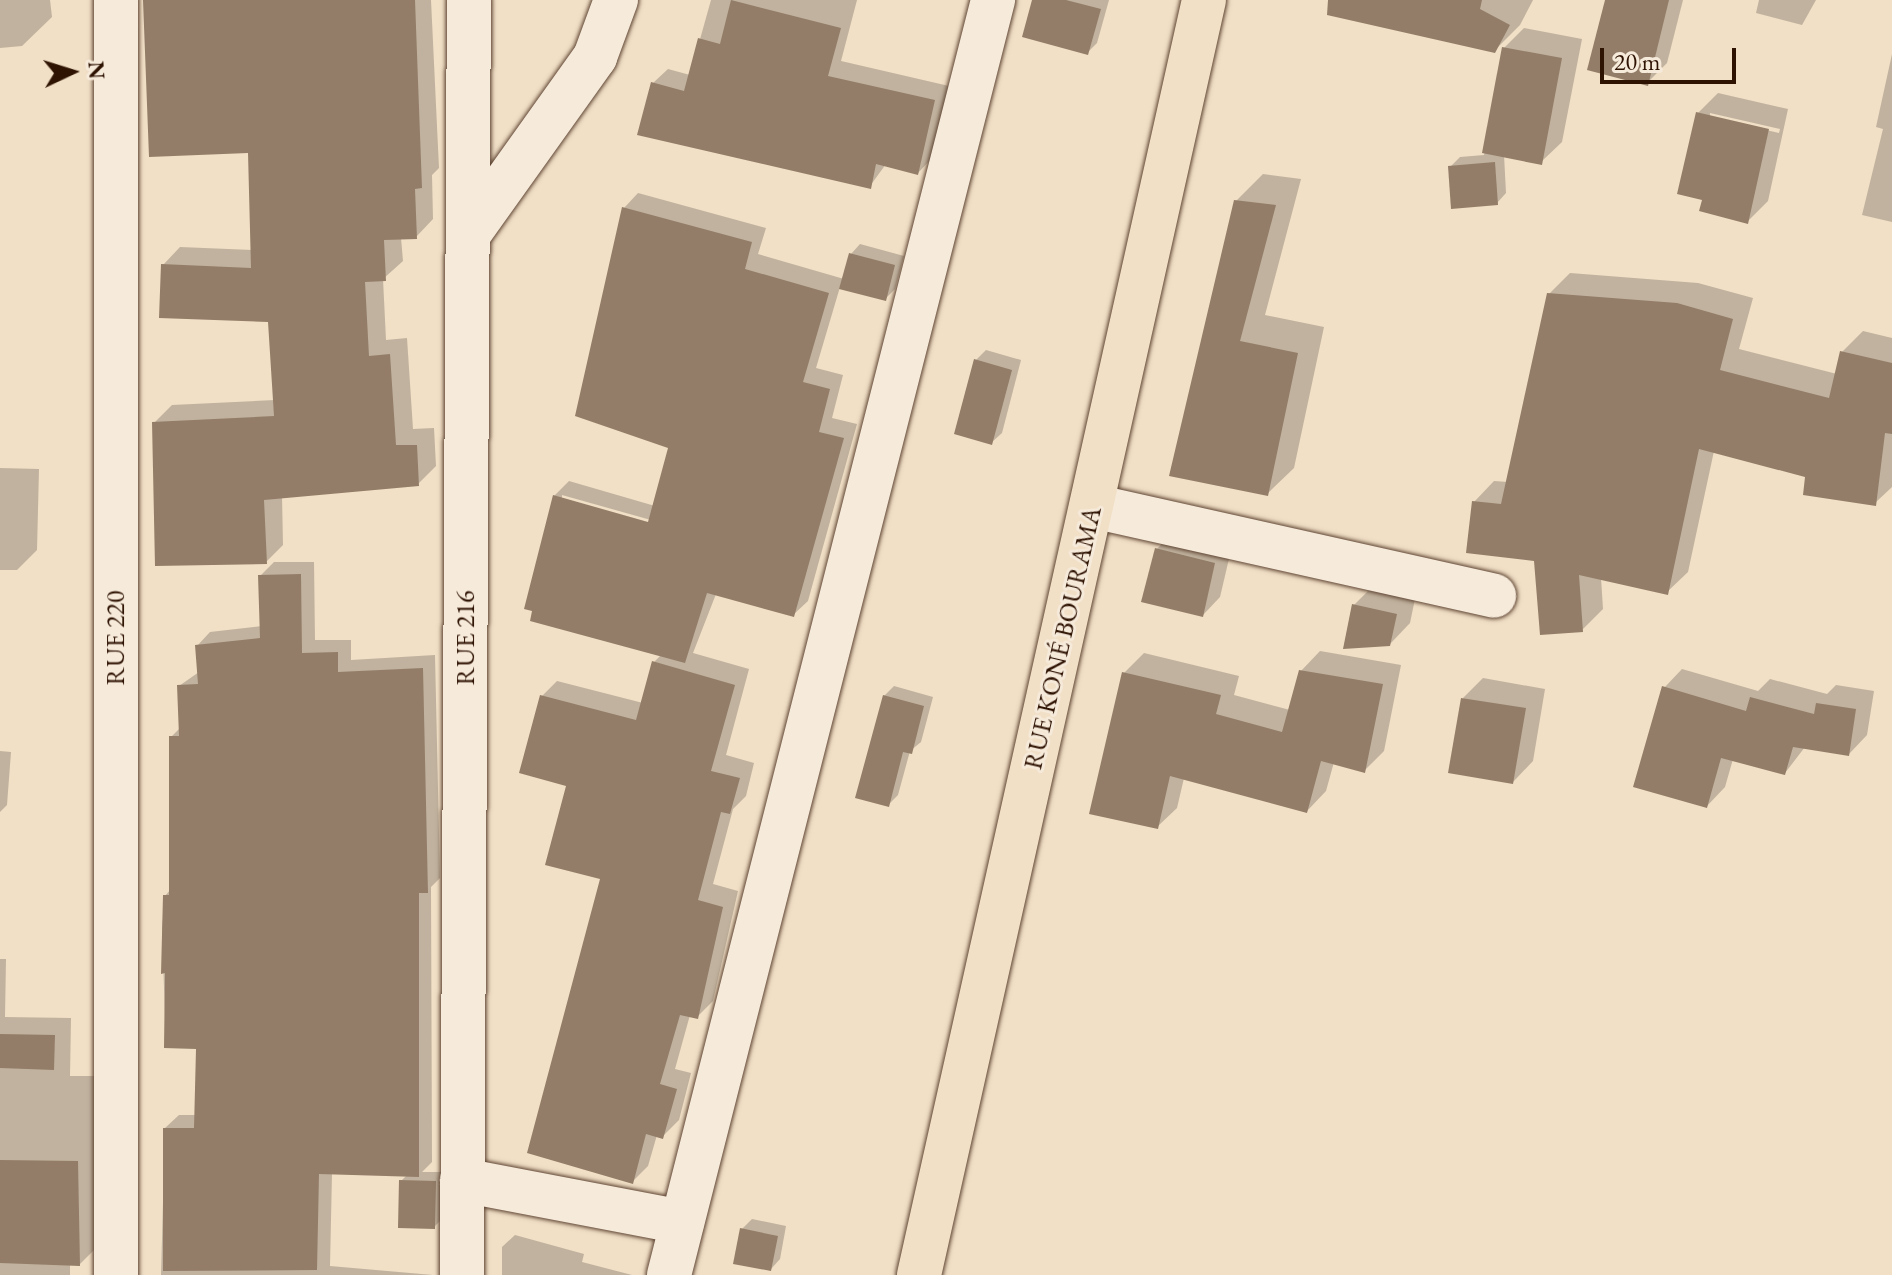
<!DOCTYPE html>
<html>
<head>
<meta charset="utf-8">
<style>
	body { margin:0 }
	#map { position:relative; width:1892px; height:1275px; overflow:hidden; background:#f1dfc6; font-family:"EB Garamond",serif }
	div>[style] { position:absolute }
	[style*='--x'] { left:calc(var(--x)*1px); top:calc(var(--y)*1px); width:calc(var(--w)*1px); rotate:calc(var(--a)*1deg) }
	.shadow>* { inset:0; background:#0003 }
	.building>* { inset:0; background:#937d68 }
	.roads { filter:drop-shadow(0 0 2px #5f4533) drop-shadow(0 0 2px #5f4533) }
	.minor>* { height:44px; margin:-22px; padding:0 22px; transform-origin:22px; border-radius:22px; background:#f6eada }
	.trunk>* { height:44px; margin:-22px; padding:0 22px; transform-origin:22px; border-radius:22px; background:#f1dfc6 }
	span { translate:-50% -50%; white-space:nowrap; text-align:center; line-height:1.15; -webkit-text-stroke:6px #f6eada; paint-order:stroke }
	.street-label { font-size:26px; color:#2e1202 }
	.north { position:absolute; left:32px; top:32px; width:80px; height:80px; -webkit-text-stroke:6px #f6eada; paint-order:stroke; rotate:86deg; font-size:22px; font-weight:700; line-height:32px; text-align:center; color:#2e1202 }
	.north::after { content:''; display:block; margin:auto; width:28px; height:36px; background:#2e1202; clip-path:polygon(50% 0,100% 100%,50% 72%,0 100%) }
	.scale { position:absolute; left:1600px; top:48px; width:136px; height:36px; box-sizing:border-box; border:4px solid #2e1202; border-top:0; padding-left:10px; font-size:24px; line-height:28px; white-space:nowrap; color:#2e1202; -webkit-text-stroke:6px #f6eada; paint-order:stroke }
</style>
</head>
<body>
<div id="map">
	<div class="shadow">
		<div style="clip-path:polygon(0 0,50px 0,52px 17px,22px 46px,0 48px)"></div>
		<div style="clip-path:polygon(145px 0,431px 0,439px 168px,432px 175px,433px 219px,416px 237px,401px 238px,403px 261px,383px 279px,386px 340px,407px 338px,413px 429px,434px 428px,436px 466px,418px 484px,282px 496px,283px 545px,266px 562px,154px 423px,172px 405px,275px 400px,270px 321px,163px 265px,180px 247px,252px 250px,249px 151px)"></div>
		<div style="clip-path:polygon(711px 0,857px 0,841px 61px,949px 86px,932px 158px,918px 173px,886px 164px,870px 186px,653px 83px,668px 69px,690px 75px)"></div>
		<div style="clip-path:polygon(1035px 0,1109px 0,1097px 43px,1087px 53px)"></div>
		<div style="clip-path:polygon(1354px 0,1533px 0,1520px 25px,1494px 51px)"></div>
		<div style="clip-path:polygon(1607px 0,1683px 0,1667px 63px,1647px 83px)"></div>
		<div style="clip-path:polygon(1759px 0,1816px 0,1802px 25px,1756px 13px)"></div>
		<div style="clip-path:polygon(1524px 28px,1582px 39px,1562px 142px,1541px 162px,1504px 155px,1506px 193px,1497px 203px,1450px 167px,1460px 157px,1484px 155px,1504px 48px)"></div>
		<div style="clip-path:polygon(1892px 54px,1892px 222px,1862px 215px,1883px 129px,1876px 127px)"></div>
		<div style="clip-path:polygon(evenodd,1718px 93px,1788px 109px,1768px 201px,1748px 221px,1704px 198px,1698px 113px,1718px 93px,1710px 113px,1780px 129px,1779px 133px,1710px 117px,1710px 113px)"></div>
		<div style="clip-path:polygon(1263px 174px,1301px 179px,1265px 315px,1324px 327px,1294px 468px,1267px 494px,1172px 475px,1236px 201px)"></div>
		<div style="clip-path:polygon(evenodd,638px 193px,766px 228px,758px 254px,844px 279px,851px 254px,860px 244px,904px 256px,895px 289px,885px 299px,840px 287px,816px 368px,843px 375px,832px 418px,857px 424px,808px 601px,793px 615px,716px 594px,693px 653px,749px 669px,726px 755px,754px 763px,746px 796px,733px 809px,713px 884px,738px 891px,713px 1001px,697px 1017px,690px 1015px,675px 1069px,691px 1073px,679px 1120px,663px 1136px,657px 1135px,648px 1166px,632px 1182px,603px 878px,542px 696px,557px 681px,643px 703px,654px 662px,661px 655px,554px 496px,569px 481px,655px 506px,671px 447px,624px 208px,638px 193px,562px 495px,658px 522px,657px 526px,562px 499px,562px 495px)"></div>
		<div style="clip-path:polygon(1570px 273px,1698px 283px,1753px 298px,1739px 349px,1837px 374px,1842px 352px,1863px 331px,1892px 338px,1892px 487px,1875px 503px,1807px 475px,1714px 451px,1688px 572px,1667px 592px,1601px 578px,1603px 609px,1582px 630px,1536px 559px,1474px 502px,1494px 481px,1508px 482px,1549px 294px)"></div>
		<div style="clip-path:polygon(986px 350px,1021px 360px,1002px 433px,992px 442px,976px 360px)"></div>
		<div style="clip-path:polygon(0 468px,39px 469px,37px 550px,17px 570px,0 570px)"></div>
		<div style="clip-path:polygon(1174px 531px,1232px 546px,1220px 597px,1203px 615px,1157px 549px)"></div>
		<div style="clip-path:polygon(274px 562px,314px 562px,315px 640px,351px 640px,351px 660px,435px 655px,440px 878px,431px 887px,432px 1162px,422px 1172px,445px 1172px,444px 1217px,434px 1227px,401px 1181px,407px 1175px,332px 1173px,330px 1266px,433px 1275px,161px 1275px,165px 1128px,179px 1115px,197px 1115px,198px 1047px,166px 1046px,162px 929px,165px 896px,171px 889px,171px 737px,181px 727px,179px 686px,199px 672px,197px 646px,210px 632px,262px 626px,260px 576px)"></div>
		<div style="clip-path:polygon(1374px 585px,1416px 594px,1410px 623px,1390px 644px,1354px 605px)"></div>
		<div style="clip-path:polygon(1320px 651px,1401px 665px,1384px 751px,1365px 770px,1334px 762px,1326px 791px,1307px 811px,1184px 778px,1177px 808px,1157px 827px,1124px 673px,1144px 653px,1239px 676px,1234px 695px,1290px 710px,1301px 671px)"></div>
		<div style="clip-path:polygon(1682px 669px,1758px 691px,1770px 679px,1827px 694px,1836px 685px,1874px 691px,1867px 735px,1849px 754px,1805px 747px,1785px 773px,1733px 759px,1725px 787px,1707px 806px,1664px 688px)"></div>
		<div style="clip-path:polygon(1483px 678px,1545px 689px,1533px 761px,1513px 782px,1463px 698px)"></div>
		<div style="clip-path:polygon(894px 686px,933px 697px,921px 742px,910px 751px,898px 795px,888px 805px,884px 696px)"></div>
		<div style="clip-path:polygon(0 751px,11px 752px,7px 805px,0 812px)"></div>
		<div style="clip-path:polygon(0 959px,6px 959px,5px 1017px,71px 1018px,70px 1076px,96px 1076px,97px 1247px,80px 1264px,70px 1264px,70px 1275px,0 1275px)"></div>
		<div style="clip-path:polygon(752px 1219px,786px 1226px,780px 1259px,771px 1269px,742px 1229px)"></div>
		<div style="clip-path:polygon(515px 1235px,584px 1254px,582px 1262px,632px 1275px,502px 1275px,502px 1247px)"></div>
	</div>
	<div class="building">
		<div style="clip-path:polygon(143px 0,415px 0,422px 188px,415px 189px,417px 239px,384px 240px,386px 281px,365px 282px,369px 356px,390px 354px,396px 445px,417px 445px,419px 486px,264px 500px,267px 564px,155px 566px,152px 422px,274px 416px,268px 322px,159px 318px,161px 264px,251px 268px,248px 153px,149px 157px)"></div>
		<div style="clip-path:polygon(731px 0,841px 28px,828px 76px,935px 100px,918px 175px,876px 164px,871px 189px,637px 135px,651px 82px,684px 91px,698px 38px,720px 44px)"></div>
		<div style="clip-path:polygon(1032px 0,1066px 0,1101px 9px,1088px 55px,1022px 37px)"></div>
		<div style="clip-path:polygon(1328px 0,1482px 0,1480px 9px,1510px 25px,1495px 53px,1327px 15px)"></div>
		<div style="clip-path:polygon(1605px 0,1669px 0,1648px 86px,1587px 70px)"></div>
		<div style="clip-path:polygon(1502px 47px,1562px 58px,1542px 165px,1482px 153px)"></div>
		<div style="clip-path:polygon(1696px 112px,1769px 129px,1748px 224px,1699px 211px,1702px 200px,1677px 194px)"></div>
		<div style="clip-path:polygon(1495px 162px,1498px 205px,1451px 209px,1448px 166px)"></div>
		<div style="clip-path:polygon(1234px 200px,1276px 205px,1240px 341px,1298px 353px,1268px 496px,1169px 476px)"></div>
		<div style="clip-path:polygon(622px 207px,752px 242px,745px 269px,829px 293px,803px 382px,830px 389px,819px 432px,844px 438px,794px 617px,707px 593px,685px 663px,530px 621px,532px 611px,524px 609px,553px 495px,648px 522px,668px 448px,575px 416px)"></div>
		<div style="clip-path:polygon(849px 253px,895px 265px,886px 301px,839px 289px)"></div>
		<div style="clip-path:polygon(1547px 293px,1677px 303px,1733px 319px,1720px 370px,1829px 398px,1840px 351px,1892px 363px,1892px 434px,1885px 433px,1876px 506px,1803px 495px,1805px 477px,1699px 449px,1668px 595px,1579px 575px,1583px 632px,1540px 635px,1534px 561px,1466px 553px,1472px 501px,1501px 504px)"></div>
		<div style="clip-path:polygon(974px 359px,1012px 370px,992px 445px,954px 434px)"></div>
		<div style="clip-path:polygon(1155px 548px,1215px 563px,1203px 617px,1141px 602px)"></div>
		<div style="clip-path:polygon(301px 574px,302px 653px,338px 652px,338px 672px,423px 668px,428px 893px,419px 893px,419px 1177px,319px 1174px,317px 1270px,163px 1271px,163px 1128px,194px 1128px,196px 1049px,164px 1048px,165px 973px,161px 974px,163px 895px,169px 895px,169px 736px,179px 736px,177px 685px,198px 684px,195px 645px,260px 638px,258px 575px)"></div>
		<div style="clip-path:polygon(1352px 604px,1397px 614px,1390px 646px,1343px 649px)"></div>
		<div style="clip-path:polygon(652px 661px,735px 685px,711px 771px,740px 778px,730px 814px,721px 812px,698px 900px,723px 907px,698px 1019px,680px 1015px,660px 1084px,677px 1089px,663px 1139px,646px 1134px,633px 1184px,527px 1153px,600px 879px,545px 865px,566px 786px,519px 773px,540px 695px,636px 720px)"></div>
		<div style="clip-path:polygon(1299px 670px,1383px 684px,1365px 773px,1321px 761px,1307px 813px,1170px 776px,1158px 829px,1089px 814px,1122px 672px,1221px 695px,1216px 714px,1282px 732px)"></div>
		<div style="clip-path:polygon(1662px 686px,1746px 711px,1750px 697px,1814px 714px,1816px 703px,1856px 709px,1849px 756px,1793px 747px,1785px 775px,1721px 758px,1707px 808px,1633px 787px)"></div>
		<div style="clip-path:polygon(883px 695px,924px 706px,912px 754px,903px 752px,889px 807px,855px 798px)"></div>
		<div style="clip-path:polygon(1461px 698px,1526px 708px,1513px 784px,1448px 773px)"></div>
		<div style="clip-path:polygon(0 1034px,55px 1035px,54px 1070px,0 1068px)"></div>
		<div style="clip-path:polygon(0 1160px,78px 1161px,80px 1266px,0 1263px)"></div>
		<div style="clip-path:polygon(399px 1180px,436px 1181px,435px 1229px,398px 1228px)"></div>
		<div style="clip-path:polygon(740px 1228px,778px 1236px,771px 1271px,733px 1264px)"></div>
	</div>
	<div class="roads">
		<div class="minor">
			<div style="--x:116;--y:0;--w:1275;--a:90"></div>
			<div style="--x:468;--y:235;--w:219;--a:-54.5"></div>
			<div style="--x:595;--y:57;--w:61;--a:-69.8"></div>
			<div style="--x:1093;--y:506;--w:411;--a:12.6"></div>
			<div style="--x:462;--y:1180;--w:224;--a:10.8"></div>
			<div style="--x:462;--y:1275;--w:1275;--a:-89.69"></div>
			<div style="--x:669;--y:1275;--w:1316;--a:-75.74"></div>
		</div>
		<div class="trunk">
			<div style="--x:919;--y:1275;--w:1306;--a:-77.4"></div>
		</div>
	</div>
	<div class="street-label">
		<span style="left:116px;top:638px;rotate:-90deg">RUE 220</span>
		<span style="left:466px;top:638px;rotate:-90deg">RUE 216</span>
		<span style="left:1063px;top:638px;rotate:-77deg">RUE KONÉ BOURAMA</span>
	</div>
	<div class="north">N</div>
	<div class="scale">20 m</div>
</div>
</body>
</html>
